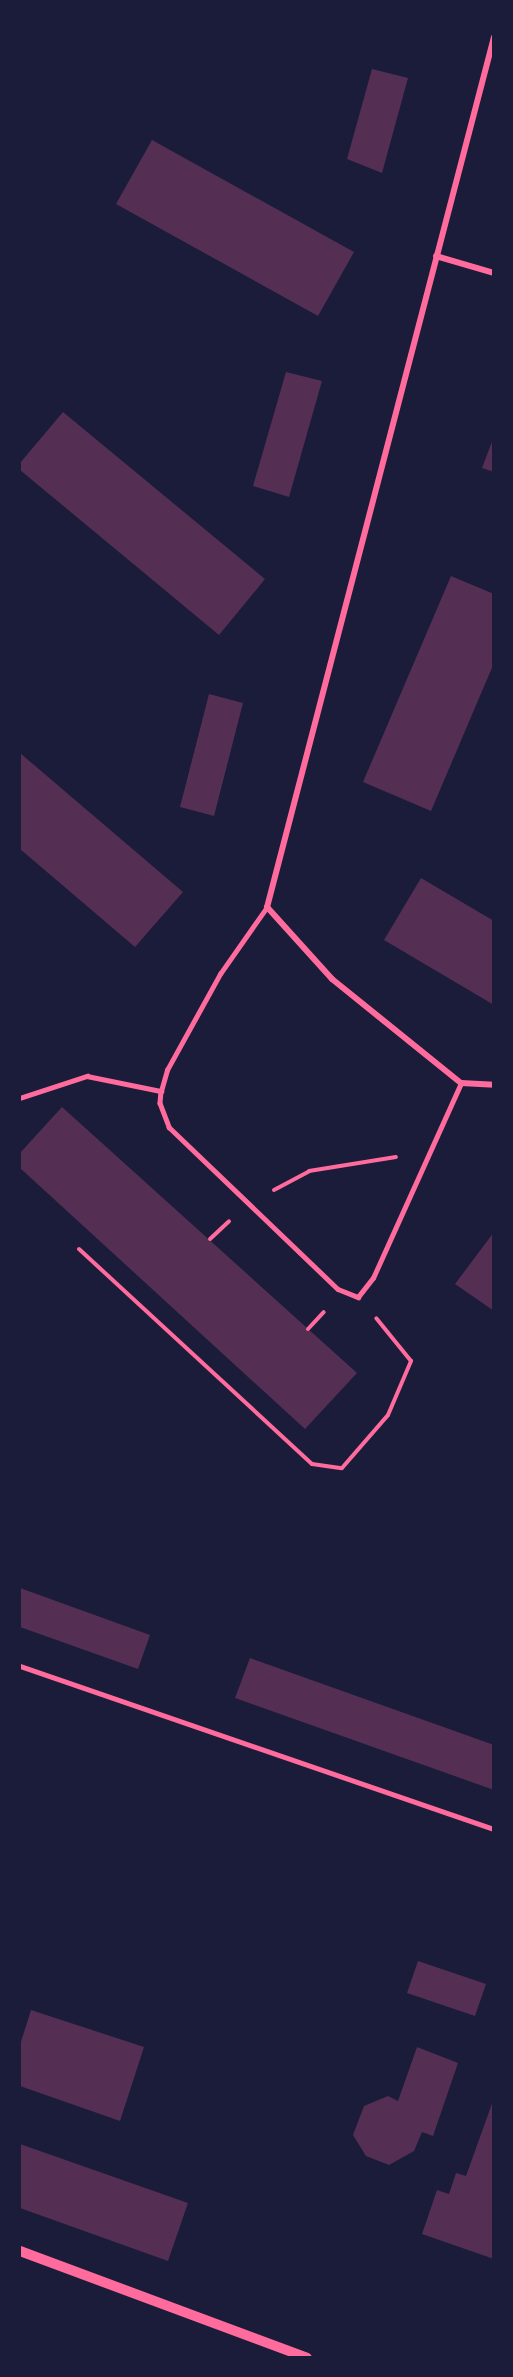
<!DOCTYPE html>
<html>
<head>
<meta charset="utf-8">
<style>
	body { margin:0 }
	#map { position:relative; width:513px; height:2377px; overflow:hidden; background:#1b1b3a; font-family:Arial,sans-serif }
	div>[style] { position:absolute }
	[style*='--x'] { left:calc(var(--x)*1px); top:calc(var(--y)*1px); width:calc(var(--w)*1px); rotate:calc(var(--a)*1deg) }
	.building>* { inset:0; background:#542f53 }
	.path>* { height:4px; margin:-2px; padding:0 2px; transform-origin:2px; border-radius:2px; background:#ff6b9d }
	.service>* { height:4.5px; margin:-2.25px; padding:0 2.25px; transform-origin:2.25px; border-radius:2.25px; background:#ff6b9d }
	.minor>* { height:6px; margin:-3px; padding:0 3px; transform-origin:3px; border-radius:3px; background:#ff6b9d }
	.tertiary>* { height:10px; margin:-5px; padding:0 5px; transform-origin:5px; border-radius:5px; background:#ff6b9d }
	span { translate:-50% -50%; white-space:nowrap; text-align:center; line-height:1.15; -webkit-text-stroke:4.5px #1b1b3a; paint-order:stroke }
	.frame { position:absolute; inset:0; border:21px solid #1b1b3a; pointer-events:none }
</style>
</head>
<body>
<div id="map">
	<div class="building">
		<div style="clip-path:polygon(372px 69px,408px 78px,382px 173px,347px 159px)"></div>
		<div style="clip-path:polygon(152px 140px,354px 252px,318px 316px,116px 204px)"></div>
		<div style="clip-path:polygon(286px 372px,322px 381px,289px 497px,253px 486px)"></div>
		<div style="clip-path:polygon(63px 412px,265px 579px,219px 635px,20px 470px,20px 463px)"></div>
		<div style="clip-path:polygon(493px 439px,494px 439px,494px 472px,482px 468px)"></div>
		<div style="clip-path:polygon(451px 576px,494px 594px,494px 663px,431px 811px,363px 782px)"></div>
		<div style="clip-path:polygon(209px 694px,243px 703px,214px 816px,180px 807px)"></div>
		<div style="clip-path:polygon(20px 753px,183px 892px,135px 947px,20px 849px)"></div>
		<div style="clip-path:polygon(421px 878px,494px 921px,494px 1005px,384px 940px)"></div>
		<div style="clip-path:polygon(62px 1107px,357px 1373px,305px 1429px,20px 1168px,20px 1153px)"></div>
		<div style="clip-path:polygon(494px 1232px,494px 1311px,455px 1284px)"></div>
		<div style="clip-path:polygon(20px 1588px,150px 1635px,138px 1669px,20px 1627px)"></div>
		<div style="clip-path:polygon(250px 1658px,494px 1745px,494px 1790px,235px 1698px)"></div>
		<div style="clip-path:polygon(418px 1961px,486px 1984px,475px 2016px,407px 1993px)"></div>
		<div style="clip-path:polygon(31px 2010px,144px 2047px,120px 2121px,20px 2086px,20px 2045px)"></div>
		<div style="clip-path:polygon(417px 2047px,458px 2063px,433px 2136px,422px 2132px,414px 2151px,389px 2165px,366px 2156px,353px 2135px,364px 2106px,388px 2096px,398px 2101px)"></div>
		<div style="clip-path:polygon(494px 2098px,494px 2259px,422px 2234px,437px 2190px,449px 2194px,456px 2173px,466px 2176px)"></div>
		<div style="clip-path:polygon(20px 2144px,188px 2203px,168px 2261px,20px 2208px)"></div>
	</div>
	<div class="path">
		<div style="--x:274;--y:1190;--w:40;--a:-28"></div>
		<div style="--x:309;--y:1171;--w:88;--a:-9.1"></div>
		<div style="--x:210;--y:1239;--w:26;--a:-43"></div>
		<div style="--x:79;--y:1249;--w:317;--a:42.7"></div>
		<div style="--x:312;--y:1464;--w:30;--a:8"></div>
		<div style="--x:342;--y:1468;--w:70;--a:-49"></div>
		<div style="--x:388;--y:1415;--w:59;--a:-66.9"></div>
		<div style="--x:411;--y:1361;--w:55;--a:-129.1"></div>
		<div style="--x:308;--y:1329;--w:23;--a:-47"></div>
	</div>
	<div class="service">
		<div style="--x:161;--y:1091;--w:22;--a:-74"></div>
		<div style="--x:167;--y:1070;--w:110;--a:-61.1"></div>
		<div style="--x:220;--y:974;--w:82;--a:-55"></div>
		<div style="--x:20;--y:1098;--w:71;--a:-18.2"></div>
		<div style="--x:87;--y:1076;--w:76;--a:11.5"></div>
		<div style="--x:161;--y:1091;--w:12;--a:95"></div>
		<div style="--x:160;--y:1103;--w:26;--a:69"></div>
		<div style="--x:169;--y:1127;--w:234;--a:43.8"></div>
		<div style="--x:338;--y:1289;--w:22;--a:22"></div>
		<div style="--x:358;--y:1297;--w:24;--a:-52"></div>
		<div style="--x:373;--y:1278;--w:214;--a:-65.7"></div>
		<div style="--x:20;--y:1666;--w:501;--a:18.98"></div>
	</div>
	<div class="minor">
		<div style="--x:494;--y:37;--w:899;--a:104.62"></div>
		<div style="--x:267;--y:907;--w:97;--a:47.9"></div>
		<div style="--x:332;--y:979;--w:166;--a:38.9"></div>
		<div style="--x:461;--y:1083;--w:33;--a:3"></div>
		<div style="--x:436;--y:256;--w:60;--a:16.3"></div>
	</div>
	<div class="tertiary">
		<div style="--x:20;--y:2251;--w:306;--a:20.4"></div>
	</div>
	<div class="frame"></div>
</div>
</body>
</html>
